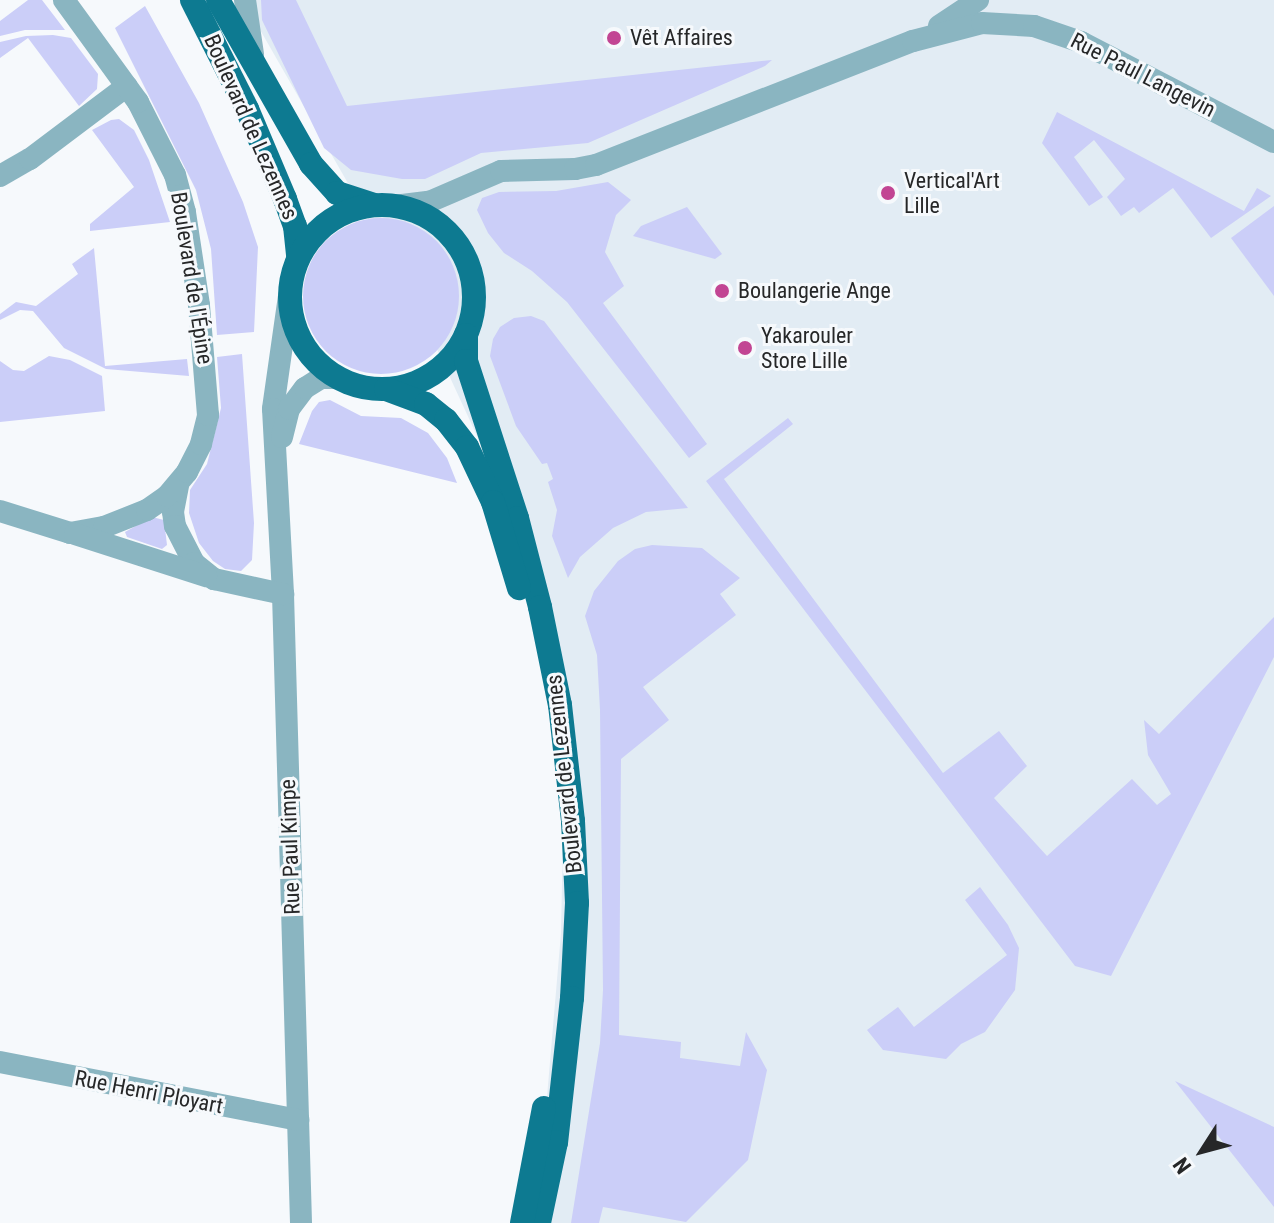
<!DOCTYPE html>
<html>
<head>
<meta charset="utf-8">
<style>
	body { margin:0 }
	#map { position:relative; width:1274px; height:1223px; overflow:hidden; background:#f6f9fc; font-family:"Roboto Condensed",sans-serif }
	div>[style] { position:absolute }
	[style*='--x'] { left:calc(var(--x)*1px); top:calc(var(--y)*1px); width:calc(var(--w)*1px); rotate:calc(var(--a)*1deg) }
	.built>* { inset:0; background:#e2ecf4 }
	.green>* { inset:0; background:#cbcef8 }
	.round { border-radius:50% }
	.minor>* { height:22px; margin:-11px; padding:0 11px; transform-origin:11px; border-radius:11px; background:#8ab5c1 }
	.primary>* { height:24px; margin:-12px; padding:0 12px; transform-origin:12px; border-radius:12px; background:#0d7a91 }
	.primary>.ring { margin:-12px; padding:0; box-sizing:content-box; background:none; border:24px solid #0d7a91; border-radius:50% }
	.dots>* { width:22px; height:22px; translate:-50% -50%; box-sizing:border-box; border:4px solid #f6f9fc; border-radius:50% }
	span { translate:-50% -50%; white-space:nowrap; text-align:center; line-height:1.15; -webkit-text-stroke:6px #f6f9fc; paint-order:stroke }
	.poi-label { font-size:22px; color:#262728 }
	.left { translate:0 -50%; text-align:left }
	.street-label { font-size:22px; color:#262728 }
	.north { position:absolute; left:1162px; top:1111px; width:80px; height:80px; -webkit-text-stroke:6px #f6f9fc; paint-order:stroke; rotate:234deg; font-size:22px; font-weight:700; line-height:32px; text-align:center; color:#262728 }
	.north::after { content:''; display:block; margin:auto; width:28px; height:36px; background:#262728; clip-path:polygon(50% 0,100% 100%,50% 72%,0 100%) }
</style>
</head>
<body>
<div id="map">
	<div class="built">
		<div style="clip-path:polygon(243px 0,1274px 0,1274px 1223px,523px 1223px,547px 1097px,561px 933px,563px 831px,550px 692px,539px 635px,489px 462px,412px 295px)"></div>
	</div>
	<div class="green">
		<div style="clip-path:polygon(28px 0,42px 0,65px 30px,25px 30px,0 36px,0 21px)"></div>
		<div style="clip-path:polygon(261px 0,296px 0,347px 106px,772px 60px,765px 66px,588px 143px,481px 153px,425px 179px,402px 179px,351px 170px,324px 148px,262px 20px)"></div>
		<div style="clip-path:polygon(145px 6px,199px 103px,243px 202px,258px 247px,254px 332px,217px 335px,211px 249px,196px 190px,115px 28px)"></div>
		<div style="clip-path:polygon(53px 35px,71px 38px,98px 74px,97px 89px,79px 106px,28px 38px,0 58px,0 42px,26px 36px)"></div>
		<div style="clip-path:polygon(1057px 112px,1244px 211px,1257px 188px,1271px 196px,1211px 238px,1173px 188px,1139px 213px,1134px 207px,1121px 216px,1107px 197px,1125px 179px,1094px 140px,1074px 157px,1103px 197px,1089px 206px,1042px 143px)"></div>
		<div style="clip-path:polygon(119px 119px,134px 130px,149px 160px,170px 222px,90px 231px,90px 224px,134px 187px,92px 130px,111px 120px)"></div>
		<div style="clip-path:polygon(608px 182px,631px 200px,616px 215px,605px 252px,624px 286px,603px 303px,707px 444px,689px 458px,567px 302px,532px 271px,504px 253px,488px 233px,477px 210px,482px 198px,499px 192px,556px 191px)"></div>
		<div style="clip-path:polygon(1274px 206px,1274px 296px,1231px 238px)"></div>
		<div style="clip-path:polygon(687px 207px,722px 254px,715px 259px,633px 236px,641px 226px)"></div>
		<div class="round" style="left:303px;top:218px;width:156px;height:156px"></div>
		<div style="clip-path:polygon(94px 248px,105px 366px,187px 359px,189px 376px,106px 369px,64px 348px,33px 311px,20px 310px,0 320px,0 314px,16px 302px,36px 306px,78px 274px,72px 264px)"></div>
		<div style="clip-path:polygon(531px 316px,544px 321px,688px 508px,646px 512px,613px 528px,580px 557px,568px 578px,552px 536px,557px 510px,548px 482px,553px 479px,547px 463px,542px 464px,516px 426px,490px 356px,493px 339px,500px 327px,514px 318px)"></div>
		<div style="clip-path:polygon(242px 354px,254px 523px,252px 560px,241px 571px,225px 569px,213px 561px,199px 543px,189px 513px,190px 490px,207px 464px,221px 408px,217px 357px)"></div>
		<div style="clip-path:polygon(49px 356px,70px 360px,102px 376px,105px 411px,0 422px,0 361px,13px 370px,24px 371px)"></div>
		<div style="clip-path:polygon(330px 400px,361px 416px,401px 418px,428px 433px,447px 458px,457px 483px,299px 444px,312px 411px,319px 402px)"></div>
		<div style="clip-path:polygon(788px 418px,793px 424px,724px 479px,943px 773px,999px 731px,1027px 766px,994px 798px,1047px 856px,1132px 779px,1157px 805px,1171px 794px,1148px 755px,1144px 720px,1159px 734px,1274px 617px,1274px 657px,1111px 976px,1075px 966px,706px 481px)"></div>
		<div style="clip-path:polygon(152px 517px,164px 520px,167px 545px,162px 549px,127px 537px,125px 532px)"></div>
		<div style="clip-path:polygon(652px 545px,702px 548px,740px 578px,720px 594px,736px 615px,643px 687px,669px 720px,621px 759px,619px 1035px,681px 1042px,680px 1058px,740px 1066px,746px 1032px,767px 1070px,748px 1160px,686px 1222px,603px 1207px,599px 1223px,571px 1223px,600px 1043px,603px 990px,600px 710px,597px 655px,585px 616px,594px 591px,618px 561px,635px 549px)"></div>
		<div style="clip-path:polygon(980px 887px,1008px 925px,1019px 948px,1015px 990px,985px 1032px,961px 1044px,946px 1059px,883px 1050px,867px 1030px,898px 1007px,914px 1027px,1007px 955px,965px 900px)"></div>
		<div style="clip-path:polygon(1175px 1081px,1274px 1127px,1274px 1207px)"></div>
	</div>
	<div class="minor">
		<div style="--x:245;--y:0;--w:55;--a:81.6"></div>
		<div style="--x:939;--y:26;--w:47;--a:-33.7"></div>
		<div style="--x:0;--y:176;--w:34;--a:-30"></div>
		<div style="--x:30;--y:159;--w:121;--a:-37"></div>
		<div style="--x:394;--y:206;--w:35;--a:-7"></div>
		<div style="--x:429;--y:202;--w:78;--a:-23.3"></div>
		<div style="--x:501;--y:171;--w:74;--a:-1.5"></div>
		<div style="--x:575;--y:169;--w:21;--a:-11"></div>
		<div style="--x:596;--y:165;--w:340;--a:-21.4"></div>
		<div style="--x:913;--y:41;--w:71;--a:-14.6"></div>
		<div style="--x:982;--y:23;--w:52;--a:3.3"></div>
		<div style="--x:1034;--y:26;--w:50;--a:18.8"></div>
		<div style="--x:1081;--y:42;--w:217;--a:27.4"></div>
		<div style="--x:289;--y:296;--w:114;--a:98.1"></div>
		<div style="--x:273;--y:409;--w:185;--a:86.9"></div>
		<div style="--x:283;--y:594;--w:629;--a:88.36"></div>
		<div style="--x:282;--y:437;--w:29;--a:-76"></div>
		<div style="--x:289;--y:409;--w:26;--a:-53"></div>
		<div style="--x:305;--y:388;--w:19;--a:-32"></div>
		<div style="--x:321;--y:378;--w:17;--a:0"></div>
		<div style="--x:178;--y:486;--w:26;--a:101"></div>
		<div style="--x:173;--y:512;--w:14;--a:82"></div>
		<div style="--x:175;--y:526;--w:42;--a:62.8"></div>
		<div style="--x:194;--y:563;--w:26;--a:39"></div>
		<div style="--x:214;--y:579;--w:71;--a:12.3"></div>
		<div style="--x:0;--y:511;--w:73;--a:17.4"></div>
		<div style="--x:70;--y:533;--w:35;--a:-10"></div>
		<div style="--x:104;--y:527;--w:46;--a:-21.6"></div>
		<div style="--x:147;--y:510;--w:24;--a:-35"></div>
		<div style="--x:167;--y:496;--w:31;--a:-50"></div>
		<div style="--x:187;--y:472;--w:31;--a:-63"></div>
		<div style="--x:201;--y:444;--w:30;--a:-76"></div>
		<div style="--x:208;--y:415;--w:110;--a:-94.7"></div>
		<div style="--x:199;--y:305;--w:94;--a:-98.6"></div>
		<div style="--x:185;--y:212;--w:38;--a:-105"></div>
		<div style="--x:175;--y:175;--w:82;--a:-116.9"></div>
		<div style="--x:138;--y:102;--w:126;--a:-126"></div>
		<div style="--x:75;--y:534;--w:138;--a:17.8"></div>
		<div style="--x:0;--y:1062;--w:304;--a:11"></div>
	</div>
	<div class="primary">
		<div style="--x:192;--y:0;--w:122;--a:63.2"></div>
		<div style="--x:247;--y:109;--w:98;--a:67.1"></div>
		<div style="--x:285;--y:199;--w:29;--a:70"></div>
		<div style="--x:295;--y:226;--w:31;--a:84"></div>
		<div style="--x:218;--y:0;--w:189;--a:60.4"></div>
		<div style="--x:311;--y:164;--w:39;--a:48"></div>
		<div style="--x:337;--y:193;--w:38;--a:18"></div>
		<div class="ring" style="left:290px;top:205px;width:160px;height:160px"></div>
		<div style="--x:466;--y:335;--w:26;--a:90"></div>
		<div style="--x:466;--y:361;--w:165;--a:72"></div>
		<div style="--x:517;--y:518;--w:92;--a:75.5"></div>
		<div style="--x:540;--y:607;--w:100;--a:78.5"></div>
		<div style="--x:560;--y:705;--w:117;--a:83.6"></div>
		<div style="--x:573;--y:821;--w:82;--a:87.2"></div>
		<div style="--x:577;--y:903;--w:95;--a:93"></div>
		<div style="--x:572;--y:998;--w:145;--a:96.3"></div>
		<div style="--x:556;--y:1142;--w:83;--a:101.9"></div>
		<div style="--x:386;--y:389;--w:43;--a:20.6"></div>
		<div style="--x:426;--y:404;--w:26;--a:39"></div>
		<div style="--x:446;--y:420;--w:34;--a:52"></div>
		<div style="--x:467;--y:447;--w:61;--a:64.7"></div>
		<div style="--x:493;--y:502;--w:90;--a:73.2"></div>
		<div style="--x:522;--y:1223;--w:117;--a:-79.2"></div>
	</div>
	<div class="dots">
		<div style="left:614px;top:38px;background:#c24593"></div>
		<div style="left:888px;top:193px;background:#c24593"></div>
		<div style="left:722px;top:291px;background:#c24593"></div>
		<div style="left:745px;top:348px;background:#c24593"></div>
	</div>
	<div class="poi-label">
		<span class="left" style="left:630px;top:38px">Vêt Affaires</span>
		<span class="left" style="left:904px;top:193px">Vertical'Art<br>Lille</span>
		<span class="left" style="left:738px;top:291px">Boulangerie Ange</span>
		<span class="left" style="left:761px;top:348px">Yakarouler<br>Store Lille</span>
	</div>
	<div class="street-label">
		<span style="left:1143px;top:75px;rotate:27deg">Rue Paul Langevin</span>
		<span style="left:251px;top:127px;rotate:66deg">Boulevard de Lezennes</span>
		<span style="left:192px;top:278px;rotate:81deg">Boulevard de l'Épine</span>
		<span style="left:564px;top:774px;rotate:-96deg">Boulevard de Lezennes</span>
		<span style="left:290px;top:847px;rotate:-92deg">Rue Paul Kimpe</span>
		<span style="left:149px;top:1092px;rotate:11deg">Rue Henri Ployart</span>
	</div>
	<div class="north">N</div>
</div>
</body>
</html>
